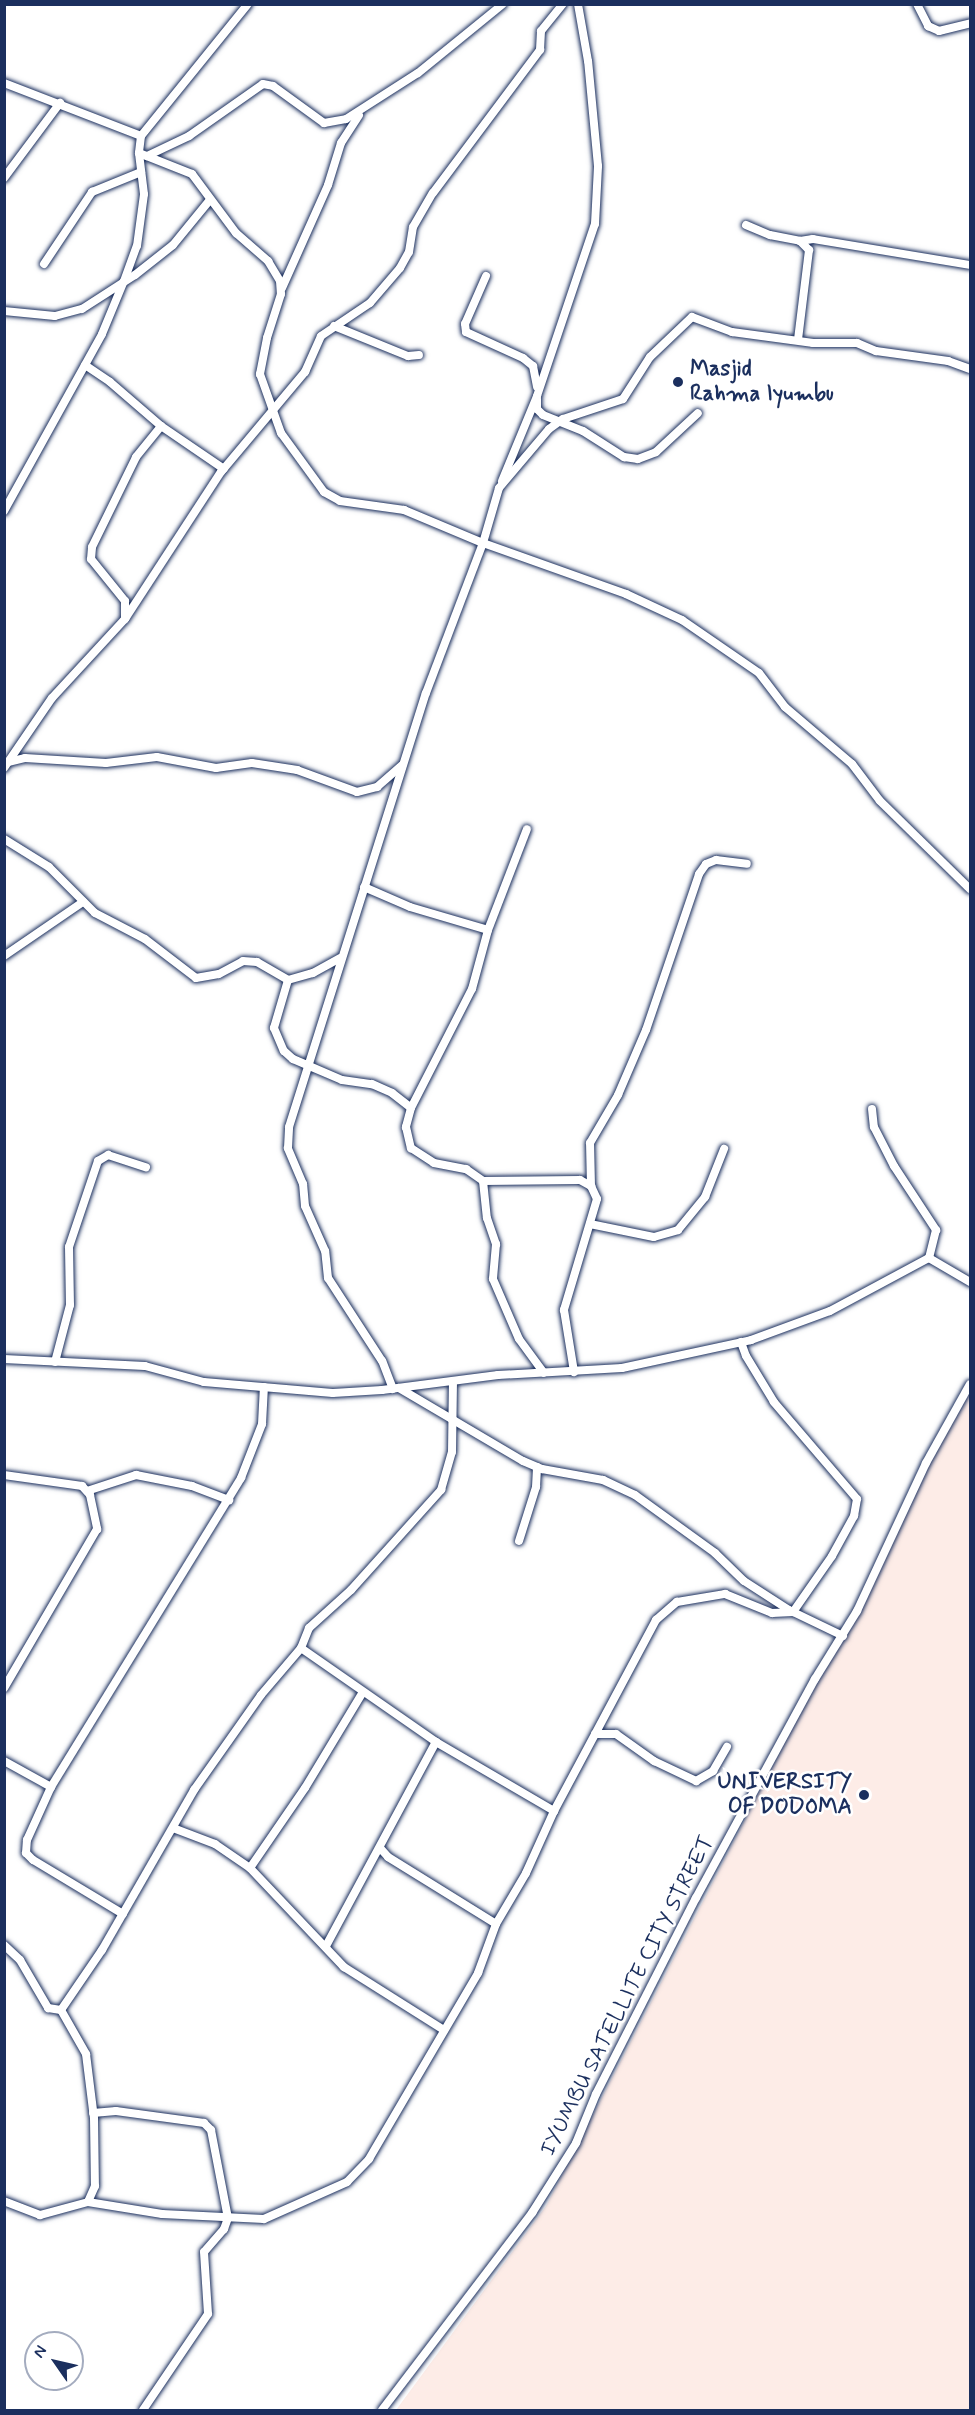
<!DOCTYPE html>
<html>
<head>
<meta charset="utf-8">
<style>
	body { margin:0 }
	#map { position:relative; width:975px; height:2415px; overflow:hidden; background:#fff; font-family:Mynerve,sans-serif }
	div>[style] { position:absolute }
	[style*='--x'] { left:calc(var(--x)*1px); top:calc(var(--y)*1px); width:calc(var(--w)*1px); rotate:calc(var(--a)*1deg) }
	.built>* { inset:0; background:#fdece7 }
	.roads { filter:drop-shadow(0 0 2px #1b2f5e) drop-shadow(0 0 2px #1b2f5e) }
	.street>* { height:8px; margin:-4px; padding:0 4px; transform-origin:4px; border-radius:4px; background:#fff }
	.dots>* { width:16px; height:16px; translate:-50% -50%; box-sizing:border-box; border:3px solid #fff; border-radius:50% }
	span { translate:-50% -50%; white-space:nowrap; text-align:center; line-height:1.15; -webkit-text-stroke:5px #fff; paint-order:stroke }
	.poi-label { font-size:22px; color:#1b2f5e; font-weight:700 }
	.left { translate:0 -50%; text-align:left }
	.right { translate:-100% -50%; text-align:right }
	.street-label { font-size:22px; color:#1b2f5e }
	.frame { position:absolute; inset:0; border:6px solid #1b2f5e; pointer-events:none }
	.north { position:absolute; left:24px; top:2331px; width:60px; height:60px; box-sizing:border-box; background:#fff; border:2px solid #a4acbf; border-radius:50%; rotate:304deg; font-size:16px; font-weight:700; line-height:24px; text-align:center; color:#1b2f5e }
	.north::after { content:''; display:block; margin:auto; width:21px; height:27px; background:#1b2f5e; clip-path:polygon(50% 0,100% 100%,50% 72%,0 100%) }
</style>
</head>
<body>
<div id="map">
	<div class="built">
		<div style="clip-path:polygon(970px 1383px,970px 2410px,396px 2410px,546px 2206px)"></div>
	</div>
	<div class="roads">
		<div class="street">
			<div style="--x:917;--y:4;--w:25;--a:63"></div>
			<div style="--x:928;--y:26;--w:12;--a:24"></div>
			<div style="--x:939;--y:31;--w:32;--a:-14"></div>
			<div style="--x:4;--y:83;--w:147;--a:21.1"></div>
			<div style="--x:141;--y:136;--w:17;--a:97"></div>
			<div style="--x:139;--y:153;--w:57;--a:21.6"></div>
			<div style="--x:192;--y:174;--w:74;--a:53.3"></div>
			<div style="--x:236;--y:233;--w:43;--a:41.2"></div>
			<div style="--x:268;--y:261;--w:23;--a:59"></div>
			<div style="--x:280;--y:281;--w:13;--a:86"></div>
			<div style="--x:281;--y:294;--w:46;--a:107.7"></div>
			<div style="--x:267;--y:338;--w:37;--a:101"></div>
			<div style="--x:260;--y:374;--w:63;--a:70.4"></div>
			<div style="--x:281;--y:433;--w:73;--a:53.9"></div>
			<div style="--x:324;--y:492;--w:18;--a:29"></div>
			<div style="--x:340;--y:501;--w:65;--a:8"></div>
			<div style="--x:404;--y:510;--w:86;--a:22.7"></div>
			<div style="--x:483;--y:543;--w:152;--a:19.6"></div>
			<div style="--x:626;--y:594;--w:62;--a:24.9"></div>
			<div style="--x:682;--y:620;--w:93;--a:34.5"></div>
			<div style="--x:759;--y:673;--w:43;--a:52.6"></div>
			<div style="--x:785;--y:707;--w:88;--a:40.4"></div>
			<div style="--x:852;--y:764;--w:46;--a:52.9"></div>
			<div style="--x:880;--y:801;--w:126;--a:44.4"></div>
			<div style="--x:141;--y:136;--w:170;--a:-51"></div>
			<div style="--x:147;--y:156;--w:47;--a:-25.5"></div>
			<div style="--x:189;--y:136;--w:90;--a:-35.1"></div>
			<div style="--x:263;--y:84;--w:10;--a:11"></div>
			<div style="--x:273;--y:86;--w:63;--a:36"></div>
			<div style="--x:324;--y:123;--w:22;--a:-10"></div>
			<div style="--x:346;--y:119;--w:85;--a:-32.6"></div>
			<div style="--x:418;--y:73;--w:109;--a:-39.1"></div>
			<div style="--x:4;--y:178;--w:94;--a:-53.3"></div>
			<div style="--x:746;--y:225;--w:26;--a:23"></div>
			<div style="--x:770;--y:235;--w:31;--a:11"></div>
			<div style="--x:800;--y:241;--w:13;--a:45"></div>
			<div style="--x:809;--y:250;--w:90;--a:97"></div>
			<div style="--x:800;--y:241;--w:13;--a:-9"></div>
			<div style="--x:813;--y:239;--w:159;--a:9.4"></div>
			<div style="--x:44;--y:264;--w:87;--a:-56.3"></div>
			<div style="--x:92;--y:192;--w:53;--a:-22.2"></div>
			<div style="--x:486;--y:276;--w:52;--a:113.6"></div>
			<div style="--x:465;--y:324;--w:8;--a:83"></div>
			<div style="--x:466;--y:332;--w:63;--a:24.5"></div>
			<div style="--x:523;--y:358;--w:13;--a:39"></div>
			<div style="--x:533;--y:366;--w:21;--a:79"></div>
			<div style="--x:282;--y:288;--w:113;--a:-65.9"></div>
			<div style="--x:328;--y:185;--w:44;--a:-72.8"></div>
			<div style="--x:341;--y:143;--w:33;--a:-57"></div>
			<div style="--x:4;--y:311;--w:51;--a:5.6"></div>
			<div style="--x:55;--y:316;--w:28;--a:-15"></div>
			<div style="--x:82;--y:309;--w:63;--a:-32.7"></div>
			<div style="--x:135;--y:275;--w:48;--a:-38.3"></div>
			<div style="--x:173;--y:245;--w:57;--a:-50.7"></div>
			<div style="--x:334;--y:326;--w:80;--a:22.1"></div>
			<div style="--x:408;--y:356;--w:11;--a:-5"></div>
			<div style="--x:85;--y:365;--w:30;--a:34"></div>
			<div style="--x:110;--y:382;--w:67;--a:40.8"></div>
			<div style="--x:161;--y:426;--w:76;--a:34.3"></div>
			<div style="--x:537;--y:399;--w:10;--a:90"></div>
			<div style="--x:537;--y:409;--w:8;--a:45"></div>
			<div style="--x:543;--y:415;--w:43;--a:21.8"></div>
			<div style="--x:583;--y:431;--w:49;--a:32.4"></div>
			<div style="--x:624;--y:457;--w:14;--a:8"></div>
			<div style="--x:638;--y:459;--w:19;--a:-21"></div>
			<div style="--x:656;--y:452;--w:57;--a:-42.9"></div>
			<div style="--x:502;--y:481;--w:92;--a:-67.6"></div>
			<div style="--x:537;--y:396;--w:182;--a:-71.4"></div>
			<div style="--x:595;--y:224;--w:58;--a:-87"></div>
			<div style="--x:598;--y:166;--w:105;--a:-95.4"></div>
			<div style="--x:588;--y:61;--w:58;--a:-100"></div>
			<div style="--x:4;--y:511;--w:202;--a:-61"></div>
			<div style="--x:102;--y:334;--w:57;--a:-67.5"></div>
			<div style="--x:124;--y:281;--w:37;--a:-70"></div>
			<div style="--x:137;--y:246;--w:52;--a:-82.3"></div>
			<div style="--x:144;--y:194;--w:41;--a:-97"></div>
			<div style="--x:483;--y:543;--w:57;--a:-73.8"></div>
			<div style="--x:499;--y:488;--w:77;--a:-49.7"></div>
			<div style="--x:549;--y:429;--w:17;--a:-36"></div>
			<div style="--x:563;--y:419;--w:63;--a:-18.4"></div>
			<div style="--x:623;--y:399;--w:50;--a:-57.3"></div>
			<div style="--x:650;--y:357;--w:58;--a:-43.6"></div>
			<div style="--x:692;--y:317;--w:43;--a:20.6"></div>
			<div style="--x:732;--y:332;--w:82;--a:7.7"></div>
			<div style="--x:813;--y:343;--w:44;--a:0"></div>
			<div style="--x:857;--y:343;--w:21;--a:23"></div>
			<div style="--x:876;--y:351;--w:73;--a:7.9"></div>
			<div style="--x:948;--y:361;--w:23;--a:20"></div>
			<div style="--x:125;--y:618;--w:17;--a:-90"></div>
			<div style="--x:125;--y:601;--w:54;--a:-129"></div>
			<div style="--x:91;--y:559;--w:12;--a:-85"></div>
			<div style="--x:92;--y:547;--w:100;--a:-63.9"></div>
			<div style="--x:136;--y:457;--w:40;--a:-51"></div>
			<div style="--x:8;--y:762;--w:17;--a:-13"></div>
			<div style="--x:25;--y:758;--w:81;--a:3.5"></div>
			<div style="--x:106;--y:763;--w:51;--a:-6.7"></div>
			<div style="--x:157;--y:757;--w:60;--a:10.6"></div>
			<div style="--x:216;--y:768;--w:36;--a:-8"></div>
			<div style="--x:252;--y:763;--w:46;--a:8.8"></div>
			<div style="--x:297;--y:770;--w:64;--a:20.1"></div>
			<div style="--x:357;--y:792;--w:21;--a:-14"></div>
			<div style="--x:377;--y:787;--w:33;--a:-41"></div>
			<div style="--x:4;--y:768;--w:85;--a:-55.6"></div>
			<div style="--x:52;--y:698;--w:108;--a:-47.3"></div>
			<div style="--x:125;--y:619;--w:176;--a:-56.9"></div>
			<div style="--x:221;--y:472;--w:131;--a:-50"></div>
			<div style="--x:305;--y:372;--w:39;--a:-66"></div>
			<div style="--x:321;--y:336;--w:59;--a:-34"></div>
			<div style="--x:370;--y:303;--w:46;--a:-49.4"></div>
			<div style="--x:400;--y:268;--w:18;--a:-61"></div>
			<div style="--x:409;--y:252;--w:25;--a:-81"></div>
			<div style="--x:413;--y:227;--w:39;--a:-60"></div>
			<div style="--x:433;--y:193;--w:179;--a:-53.2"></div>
			<div style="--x:540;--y:50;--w:19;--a:-87"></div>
			<div style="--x:541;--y:31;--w:35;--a:-51"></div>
			<div style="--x:4;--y:839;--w:53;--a:31.9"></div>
			<div style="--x:49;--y:867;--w:65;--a:45"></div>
			<div style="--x:95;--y:913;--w:56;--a:27.5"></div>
			<div style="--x:145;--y:939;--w:64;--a:37.4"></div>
			<div style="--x:196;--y:978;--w:23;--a:-10"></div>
			<div style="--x:219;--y:974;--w:27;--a:-28"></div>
			<div style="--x:243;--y:961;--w:14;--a:4"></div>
			<div style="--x:257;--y:962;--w:36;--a:30"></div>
			<div style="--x:288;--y:980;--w:50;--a:106.3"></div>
			<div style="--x:274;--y:1028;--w:25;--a:67"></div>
			<div style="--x:284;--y:1051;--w:12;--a:42"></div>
			<div style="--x:293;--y:1059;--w:53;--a:23.2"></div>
			<div style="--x:342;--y:1080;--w:30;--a:8"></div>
			<div style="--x:372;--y:1084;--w:22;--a:24"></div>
			<div style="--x:392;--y:1093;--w:24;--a:38"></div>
			<div style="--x:411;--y:1108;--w:20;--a:105"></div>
			<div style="--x:406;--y:1127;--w:22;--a:77"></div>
			<div style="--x:411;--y:1148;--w:27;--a:33"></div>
			<div style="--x:434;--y:1163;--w:33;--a:11"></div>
			<div style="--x:466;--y:1169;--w:21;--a:35"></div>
			<div style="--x:483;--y:1181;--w:37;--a:84"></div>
			<div style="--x:487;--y:1218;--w:28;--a:71"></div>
			<div style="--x:496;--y:1244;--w:35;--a:95"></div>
			<div style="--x:493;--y:1279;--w:65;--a:66.6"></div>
			<div style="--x:519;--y:1339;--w:42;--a:53.7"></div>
			<div style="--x:364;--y:887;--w:50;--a:23.5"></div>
			<div style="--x:410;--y:907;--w:81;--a:16.4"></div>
			<div style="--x:4;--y:956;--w:96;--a:-34.4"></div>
			<div style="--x:288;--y:980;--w:26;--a:-16"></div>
			<div style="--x:313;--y:973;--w:31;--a:-29"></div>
			<div style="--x:411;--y:1108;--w:134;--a:-62.9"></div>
			<div style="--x:472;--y:989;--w:61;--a:-74.8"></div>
			<div style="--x:488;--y:930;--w:108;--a:-68.9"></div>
			<div style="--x:872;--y:1109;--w:18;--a:84"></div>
			<div style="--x:874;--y:1127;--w:44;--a:62.9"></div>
			<div style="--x:894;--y:1166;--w:77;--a:56.7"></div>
			<div style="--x:936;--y:1230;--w:29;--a:104"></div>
			<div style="--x:483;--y:1181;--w:97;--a:-0.6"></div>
			<div style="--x:580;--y:1180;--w:13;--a:29"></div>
			<div style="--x:591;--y:1186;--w:14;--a:65"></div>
			<div style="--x:597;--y:1199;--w:116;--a:106.6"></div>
			<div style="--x:564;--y:1310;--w:63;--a:80.8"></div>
			<div style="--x:591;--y:1186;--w:43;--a:-91.3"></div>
			<div style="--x:590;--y:1143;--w:56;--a:-59.7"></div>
			<div style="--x:618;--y:1095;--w:71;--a:-66.7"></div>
			<div style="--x:646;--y:1030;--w:165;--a:-71.2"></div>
			<div style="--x:699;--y:874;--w:12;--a:-55"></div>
			<div style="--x:706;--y:864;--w:11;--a:-22"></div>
			<div style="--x:716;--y:860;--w:31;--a:7"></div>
			<div style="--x:590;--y:1224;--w:65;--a:11.5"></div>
			<div style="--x:654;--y:1237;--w:25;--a:-16"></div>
			<div style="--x:678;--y:1230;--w:43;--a:-50.7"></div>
			<div style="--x:705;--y:1197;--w:52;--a:-68.4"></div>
			<div style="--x:4;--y:1359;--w:141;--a:2.8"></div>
			<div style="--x:145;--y:1366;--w:61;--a:15.2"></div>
			<div style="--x:204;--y:1382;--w:129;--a:4.9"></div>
			<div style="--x:333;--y:1393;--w:49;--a:-3.5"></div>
			<div style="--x:382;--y:1390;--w:117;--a:-7.4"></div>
			<div style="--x:498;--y:1375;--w:124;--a:-3.2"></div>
			<div style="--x:622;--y:1368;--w:132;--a:-12.2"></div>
			<div style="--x:751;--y:1340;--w:84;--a:-20.2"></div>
			<div style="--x:830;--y:1311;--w:112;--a:-28.2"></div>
			<div style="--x:929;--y:1258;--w:48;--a:30.3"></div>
			<div style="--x:55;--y:1362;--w:59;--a:-75.3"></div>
			<div style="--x:70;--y:1305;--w:58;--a:-91"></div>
			<div style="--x:69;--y:1247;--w:91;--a:-71.4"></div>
			<div style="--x:98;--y:1161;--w:12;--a:-31"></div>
			<div style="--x:108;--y:1155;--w:40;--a:18"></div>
			<div style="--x:399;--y:1388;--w:144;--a:30.5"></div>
			<div style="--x:523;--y:1461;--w:21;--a:23"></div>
			<div style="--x:542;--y:1469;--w:62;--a:10.2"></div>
			<div style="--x:603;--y:1480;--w:35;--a:25"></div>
			<div style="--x:635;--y:1495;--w:99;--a:35.9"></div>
			<div style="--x:715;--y:1553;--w:40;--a:44"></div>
			<div style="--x:744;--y:1581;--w:54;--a:32.8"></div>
			<div style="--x:789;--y:1610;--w:60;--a:25.7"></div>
			<div style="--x:393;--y:1389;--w:30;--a:-111"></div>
			<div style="--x:382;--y:1361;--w:99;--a:-123"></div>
			<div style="--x:328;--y:1278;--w:27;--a:-96"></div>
			<div style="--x:325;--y:1251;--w:49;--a:-114"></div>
			<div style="--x:305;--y:1206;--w:22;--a:-95"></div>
			<div style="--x:303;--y:1184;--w:39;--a:-113"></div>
			<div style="--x:288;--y:1148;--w:21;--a:-87"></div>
			<div style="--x:289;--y:1127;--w:455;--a:-72.5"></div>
			<div style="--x:426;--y:693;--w:160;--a:-69.2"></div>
			<div style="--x:4;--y:1475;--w:79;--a:8"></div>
			<div style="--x:82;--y:1486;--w:12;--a:48"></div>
			<div style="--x:90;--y:1495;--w:35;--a:78"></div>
			<div style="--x:97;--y:1529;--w:184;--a:120.3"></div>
			<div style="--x:87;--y:1491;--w:52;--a:-18.1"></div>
			<div style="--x:136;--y:1475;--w:57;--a:11.1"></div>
			<div style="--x:192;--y:1486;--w:40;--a:21"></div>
			<div style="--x:519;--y:1541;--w:57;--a:-72.5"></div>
			<div style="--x:536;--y:1487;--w:20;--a:-87"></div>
			<div style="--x:301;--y:1648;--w:165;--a:34.8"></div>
			<div style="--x:436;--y:1742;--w:137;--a:30.3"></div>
			<div style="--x:595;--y:1734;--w:21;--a:0"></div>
			<div style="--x:616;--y:1734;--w:47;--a:35.4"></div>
			<div style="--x:654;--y:1761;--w:47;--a:25.5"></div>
			<div style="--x:696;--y:1781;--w:20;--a:-30"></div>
			<div style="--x:713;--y:1771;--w:28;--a:-60"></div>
			<div style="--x:4;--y:1761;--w:54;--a:29"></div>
			<div style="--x:173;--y:1828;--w:45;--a:20.9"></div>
			<div style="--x:215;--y:1844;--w:42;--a:34.4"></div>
			<div style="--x:250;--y:1868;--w:137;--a:46.5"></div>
			<div style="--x:344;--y:1967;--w:118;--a:32.2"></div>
			<div style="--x:380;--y:1848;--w:12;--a:48"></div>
			<div style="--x:388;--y:1857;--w:127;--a:31.8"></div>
			<div style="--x:250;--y:1868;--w:97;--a:-55.5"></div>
			<div style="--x:305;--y:1788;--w:112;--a:-58.9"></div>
			<div style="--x:123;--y:1914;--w:105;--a:-149"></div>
			<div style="--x:33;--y:1860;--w:10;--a:-135"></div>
			<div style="--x:26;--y:1853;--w:13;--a:-86"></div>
			<div style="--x:27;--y:1840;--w:58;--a:-65.6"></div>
			<div style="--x:51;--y:1787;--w:363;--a:-58.4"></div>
			<div style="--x:241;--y:1478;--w:58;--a:-68.7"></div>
			<div style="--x:262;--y:1424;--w:37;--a:-87"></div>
			<div style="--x:4;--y:1945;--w:22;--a:43"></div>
			<div style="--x:20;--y:1960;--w:56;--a:59.7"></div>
			<div style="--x:48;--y:2008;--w:13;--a:9"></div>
			<div style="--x:61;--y:2010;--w:51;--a:60.4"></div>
			<div style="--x:86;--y:2054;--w:64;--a:82.9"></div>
			<div style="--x:94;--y:2118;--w:68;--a:89.2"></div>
			<div style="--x:95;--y:2186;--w:17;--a:114"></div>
			<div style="--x:88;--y:2202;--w:50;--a:164.8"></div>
			<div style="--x:40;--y:2215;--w:39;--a:-159"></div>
			<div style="--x:326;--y:1946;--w:232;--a:-61.7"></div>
			<div style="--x:61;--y:2010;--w:73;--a:-55.7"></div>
			<div style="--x:102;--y:1950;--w:185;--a:-60.1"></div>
			<div style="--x:194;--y:1790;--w:116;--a:-54.8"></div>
			<div style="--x:261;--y:1695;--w:62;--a:-49.6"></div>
			<div style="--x:301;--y:1648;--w:22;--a:-68"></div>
			<div style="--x:309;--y:1628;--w:57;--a:-42.1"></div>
			<div style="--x:351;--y:1590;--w:135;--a:-48"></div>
			<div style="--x:441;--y:1490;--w:40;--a:-74"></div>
			<div style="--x:452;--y:1452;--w:69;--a:-89.2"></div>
			<div style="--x:93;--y:2113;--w:23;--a:-5"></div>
			<div style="--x:116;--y:2111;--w:89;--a:7.8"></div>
			<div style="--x:204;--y:2123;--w:10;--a:45"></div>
			<div style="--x:211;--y:2130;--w:90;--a:79.1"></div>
			<div style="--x:228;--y:2218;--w:12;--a:110"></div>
			<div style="--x:224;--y:2229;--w:30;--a:131"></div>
			<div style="--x:204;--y:2252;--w:62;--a:86.3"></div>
			<div style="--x:208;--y:2314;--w:116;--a:124.1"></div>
			<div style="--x:88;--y:2202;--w:75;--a:9.2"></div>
			<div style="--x:162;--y:2214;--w:102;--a:2.8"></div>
			<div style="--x:264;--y:2219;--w:91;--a:-24"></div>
			<div style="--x:347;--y:2182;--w:32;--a:-46"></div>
			<div style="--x:369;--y:2159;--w:216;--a:-59.6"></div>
			<div style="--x:478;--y:1973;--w:52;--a:-69.8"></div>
			<div style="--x:496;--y:1924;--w:59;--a:-59.5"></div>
			<div style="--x:526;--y:1873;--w:68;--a:-65.7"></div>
			<div style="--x:554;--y:1811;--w:217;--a:-61.9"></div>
			<div style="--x:656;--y:1620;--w:28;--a:-41"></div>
			<div style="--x:677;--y:1602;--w:49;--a:-9.5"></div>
			<div style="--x:725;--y:1594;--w:51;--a:22"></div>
			<div style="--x:772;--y:1613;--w:21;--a:-3"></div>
			<div style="--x:793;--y:1612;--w:68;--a:-55.1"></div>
			<div style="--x:832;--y:1556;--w:46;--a:-61.2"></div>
			<div style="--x:854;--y:1516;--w:17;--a:-80"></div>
			<div style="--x:857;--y:1499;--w:128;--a:-130.6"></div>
			<div style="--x:774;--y:1402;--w:54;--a:-121.3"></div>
			<div style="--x:746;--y:1356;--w:15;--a:-110"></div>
			<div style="--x:382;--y:2410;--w:248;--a:-52.7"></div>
			<div style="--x:532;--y:2213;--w:83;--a:-57.8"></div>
			<div style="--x:576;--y:2143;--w:53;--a:-67.8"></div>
			<div style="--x:596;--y:2094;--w:220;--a:-63"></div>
			<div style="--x:696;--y:1898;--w:249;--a:-61.5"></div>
			<div style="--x:815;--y:1679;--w:80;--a:-58.3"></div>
			<div style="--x:857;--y:1611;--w:163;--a:-65"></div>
			<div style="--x:926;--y:1463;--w:90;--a:-60.9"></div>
		</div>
	</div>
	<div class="dots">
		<div style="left:678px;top:382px;background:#1b2f5e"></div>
		<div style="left:864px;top:1795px;background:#1b2f5e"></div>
	</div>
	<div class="poi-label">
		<span class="left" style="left:690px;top:382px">Masjid<br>Rahma Iyumbu</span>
		<span class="right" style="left:852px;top:1795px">UNIVERSITY<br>OF DODOMA</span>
	</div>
	<div class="street-label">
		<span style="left:628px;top:1996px;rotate:-63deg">IYUMBU SATELLITE CITY STREET</span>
	</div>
	<div class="frame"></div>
	<div class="north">N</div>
</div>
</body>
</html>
